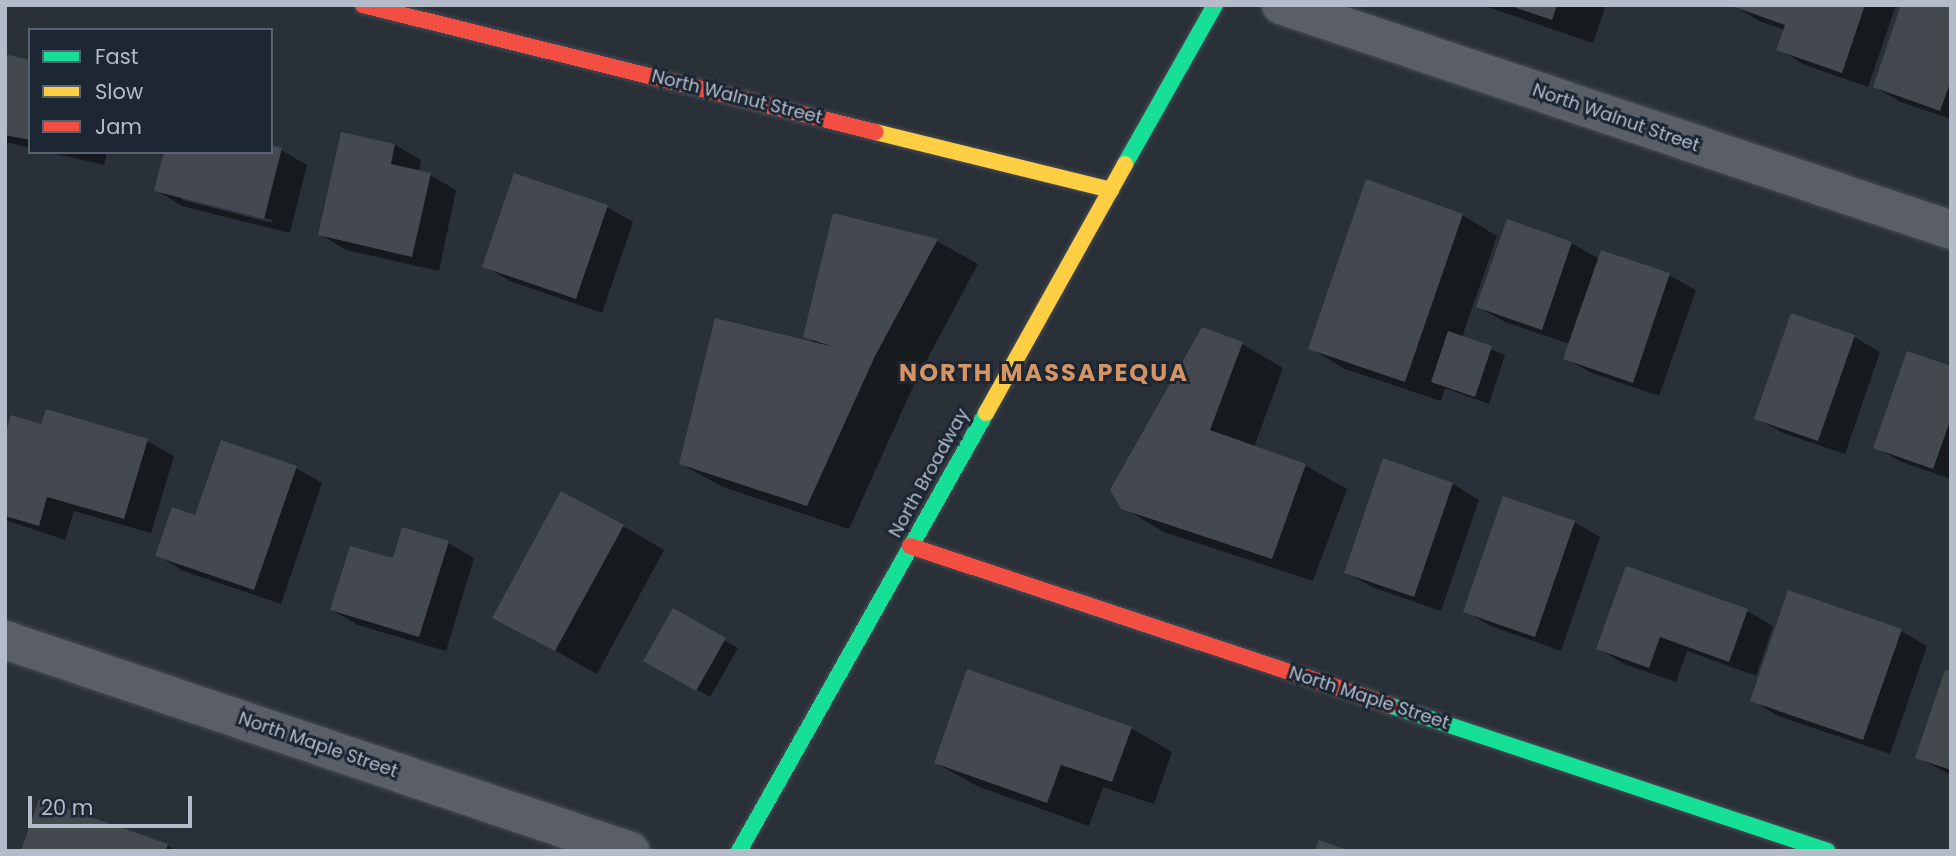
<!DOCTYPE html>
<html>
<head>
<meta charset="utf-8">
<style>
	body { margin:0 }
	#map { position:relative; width:1956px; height:856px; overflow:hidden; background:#2a3038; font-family:Poppins,sans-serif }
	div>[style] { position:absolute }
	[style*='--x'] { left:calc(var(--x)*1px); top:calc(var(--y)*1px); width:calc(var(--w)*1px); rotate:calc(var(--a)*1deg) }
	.shadow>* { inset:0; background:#0007 }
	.building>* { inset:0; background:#444950 }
	.roads { filter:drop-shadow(0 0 2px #484c53) drop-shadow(0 0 2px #484c53) }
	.street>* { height:38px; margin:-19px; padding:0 19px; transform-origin:19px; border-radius:19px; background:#5a5e66 }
	.fast>* { height:16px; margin:-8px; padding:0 8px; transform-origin:8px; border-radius:8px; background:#16e098 }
	.slow>* { height:16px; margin:-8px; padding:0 8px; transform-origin:8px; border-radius:8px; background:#ffcf43 }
	.jam>* { height:16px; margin:-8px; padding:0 8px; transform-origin:8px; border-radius:8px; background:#f24e42 }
	span { translate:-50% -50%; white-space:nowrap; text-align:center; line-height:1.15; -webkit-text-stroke:6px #1d2633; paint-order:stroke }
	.street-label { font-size:18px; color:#b4bcc9 }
	.district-label { font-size:24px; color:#d59563; font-weight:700; letter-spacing:2px }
	.frame { position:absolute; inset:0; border:7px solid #b4bcc9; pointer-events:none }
	.legend { position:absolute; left:28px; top:28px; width:245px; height:126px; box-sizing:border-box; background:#1d2633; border:2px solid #59626f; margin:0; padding:9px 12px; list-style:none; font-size:21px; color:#b4bcc9 }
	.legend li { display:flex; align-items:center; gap:14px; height:35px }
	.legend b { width:35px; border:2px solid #59626f }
	.scale { position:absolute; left:28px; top:796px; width:164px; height:32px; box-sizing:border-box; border:4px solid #b4bcc9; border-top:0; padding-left:9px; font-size:21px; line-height:24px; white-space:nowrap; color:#b4bcc9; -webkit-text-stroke:5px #1d2633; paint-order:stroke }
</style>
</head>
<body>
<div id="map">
	<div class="shadow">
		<div style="clip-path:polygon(1482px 5px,1606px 5px,1593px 43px)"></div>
		<div style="clip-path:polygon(1733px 5px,1896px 5px,1868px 87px,1805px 65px,1779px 49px,1785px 30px,1759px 21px)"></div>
		<div style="clip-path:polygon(1951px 5px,1951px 119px,1901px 102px,1875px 87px)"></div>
		<div style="clip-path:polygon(5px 56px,30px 62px,30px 148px,5px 142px)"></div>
		<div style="clip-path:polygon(395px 145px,421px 160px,419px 172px,430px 175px,456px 190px,439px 271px,346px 250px,320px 234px)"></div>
		<div style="clip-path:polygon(evenodd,281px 150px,307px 165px,290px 233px,182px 206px,156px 190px,281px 150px,182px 197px,273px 220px,272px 223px,182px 200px,182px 197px)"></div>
		<div style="clip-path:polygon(48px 152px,107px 152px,104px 165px)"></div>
		<div style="clip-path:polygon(607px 207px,633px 222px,602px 313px,510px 281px,484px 266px)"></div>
		<div style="clip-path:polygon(834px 215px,937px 241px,978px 264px,916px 380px,849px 529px,723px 487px,681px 464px,816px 343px,805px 336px)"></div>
		<div style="clip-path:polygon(1462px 215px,1497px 236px,1462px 337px,1505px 355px,1489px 404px,1445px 388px,1441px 401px,1345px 369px,1310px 348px)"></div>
		<div style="clip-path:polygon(1571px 243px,1599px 259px,1602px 252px,1669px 275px,1696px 290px,1659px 396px,1592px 373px,1565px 358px,1570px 344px,1505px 322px,1478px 307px)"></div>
		<div style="clip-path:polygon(1854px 337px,1880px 352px,1845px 454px,1783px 433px,1756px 418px)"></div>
		<div style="clip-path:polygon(1242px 344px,1283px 368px,1254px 447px,1306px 466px,1347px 489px,1313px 581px,1164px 532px,1122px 507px)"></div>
		<div style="clip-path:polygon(1951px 368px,1951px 479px,1902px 462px,1875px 447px)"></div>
		<div style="clip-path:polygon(42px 426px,147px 441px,174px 456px,151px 533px,74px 511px,65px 540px,5px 520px,5px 441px)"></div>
		<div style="clip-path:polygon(1384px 461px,1453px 484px,1479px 500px,1441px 611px,1372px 587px,1346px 572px)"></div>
		<div style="clip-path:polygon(296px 468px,322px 483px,281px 604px,183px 571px,157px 555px,196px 517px)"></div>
		<div style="clip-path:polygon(1574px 522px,1600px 537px,1561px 651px,1491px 626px,1465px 611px)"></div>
		<div style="clip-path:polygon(623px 526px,664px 550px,597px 674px,495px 617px)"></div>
		<div style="clip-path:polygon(448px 543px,474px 558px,446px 651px,358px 625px,332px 610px,394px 561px)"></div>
		<div style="clip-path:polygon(673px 611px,738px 648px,710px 697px,646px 661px)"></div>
		<div style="clip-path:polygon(1747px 611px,1773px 626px,1756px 676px,1687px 651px,1676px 682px,1624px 664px,1598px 648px)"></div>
		<div style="clip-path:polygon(1901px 631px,1927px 646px,1890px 754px,1778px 716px,1752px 700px)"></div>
		<div style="clip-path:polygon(1951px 673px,1951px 775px,1917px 757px)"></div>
		<div style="clip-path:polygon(1131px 728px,1172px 752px,1154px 804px,1103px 787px,1089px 826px,977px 786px,936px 763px)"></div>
		<div style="clip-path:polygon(167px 845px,177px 851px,23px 851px)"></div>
	</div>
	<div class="building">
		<div style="clip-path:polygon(1508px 5px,1557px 5px,1552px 20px)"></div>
		<div style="clip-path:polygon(1729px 5px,1865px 5px,1842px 73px,1776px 50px,1785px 25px)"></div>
		<div style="clip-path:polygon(1901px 5px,1951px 5px,1951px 80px,1940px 111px,1873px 87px)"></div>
		<div style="clip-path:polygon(5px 54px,30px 60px,30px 140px,5px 135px)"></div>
		<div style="clip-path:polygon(341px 132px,395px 144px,391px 164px,431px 173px,412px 257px,318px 235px)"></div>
		<div style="clip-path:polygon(271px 145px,282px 148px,264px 219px,154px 191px,164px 152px,271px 152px)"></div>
		<div style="clip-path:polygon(514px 173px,608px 205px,576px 299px,482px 267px)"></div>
		<div style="clip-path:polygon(1366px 179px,1463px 214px,1405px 382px,1308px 349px)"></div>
		<div style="clip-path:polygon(833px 213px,938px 239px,875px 356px,807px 506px,679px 464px,715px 318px,834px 347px,803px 337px)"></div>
		<div style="clip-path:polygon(1507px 219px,1572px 242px,1542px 330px,1476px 307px)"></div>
		<div style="clip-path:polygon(1601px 250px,1670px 273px,1633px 383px,1563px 359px)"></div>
		<div style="clip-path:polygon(1791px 313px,1855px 335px,1818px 441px,1754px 419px)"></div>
		<div style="clip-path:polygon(1202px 327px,1243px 342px,1210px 430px,1306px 464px,1272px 559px,1121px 509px,1110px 490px)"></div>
		<div style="clip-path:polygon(1448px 331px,1492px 346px,1475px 397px,1431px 382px)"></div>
		<div style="clip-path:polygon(1907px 351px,1951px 366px,1951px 418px,1933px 469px,1873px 448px)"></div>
		<div style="clip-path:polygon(46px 409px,148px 439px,124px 519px,47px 497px,39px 526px,5px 516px,5px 435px,11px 415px,41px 424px)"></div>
		<div style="clip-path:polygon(221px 440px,297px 466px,254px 590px,155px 556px,172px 507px,195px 515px)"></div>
		<div style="clip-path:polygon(1383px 458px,1453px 483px,1414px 597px,1344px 573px)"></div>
		<div style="clip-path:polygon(561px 491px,624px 525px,555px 651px,492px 618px)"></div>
		<div style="clip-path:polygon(1503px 496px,1575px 521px,1535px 637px,1463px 612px)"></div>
		<div style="clip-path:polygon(402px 527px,449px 541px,419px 637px,330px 610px,350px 546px,393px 558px)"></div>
		<div style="clip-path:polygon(1626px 566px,1748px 609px,1729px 662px,1660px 637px,1649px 668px,1596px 649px)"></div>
		<div style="clip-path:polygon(1788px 590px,1902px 629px,1863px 740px,1750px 701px)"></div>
		<div style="clip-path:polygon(673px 608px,726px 638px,696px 691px,643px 661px)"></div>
		<div style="clip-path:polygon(967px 669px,1132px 727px,1112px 782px,1061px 765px,1047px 803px,934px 763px)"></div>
		<div style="clip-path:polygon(1945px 670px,1951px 671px,1951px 770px,1915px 758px)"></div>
		<div style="clip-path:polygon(39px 799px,168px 844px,166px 851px,21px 851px)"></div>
		<div style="clip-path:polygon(1319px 840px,1347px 850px,1347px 851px,1315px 851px)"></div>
	</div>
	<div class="roads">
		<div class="street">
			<div style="--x:1281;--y:5;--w:707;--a:18.56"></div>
			<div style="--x:5;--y:640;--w:660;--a:18.65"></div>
		</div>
		<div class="fast">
			<div style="--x:1125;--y:164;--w:183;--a:-60.5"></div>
			<div style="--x:1389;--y:705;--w:462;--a:18.4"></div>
			<div style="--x:739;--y:851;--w:503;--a:-60.58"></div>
		</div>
		<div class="slow">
			<div style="--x:875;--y:132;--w:243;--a:13.8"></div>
			<div style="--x:986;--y:413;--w:285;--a:-60.8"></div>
		</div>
		<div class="jam">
			<div style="--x:363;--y:5;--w:528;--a:13.93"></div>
			<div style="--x:910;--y:546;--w:505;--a:18.36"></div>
		</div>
	</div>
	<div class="street-label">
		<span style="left:737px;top:97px;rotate:14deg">North Walnut Street</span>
		<span style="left:1616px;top:118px;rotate:19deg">North Walnut Street</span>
		<span style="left:929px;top:473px;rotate:-61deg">North Broadway</span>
		<span style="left:1369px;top:698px;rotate:18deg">North Maple Street</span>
		<span style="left:318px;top:745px;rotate:19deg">North Maple Street</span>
	</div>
	<div class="district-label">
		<span style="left:1044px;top:373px">NORTH MASSAPEQUA</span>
	</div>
	<div class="frame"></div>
	<ul class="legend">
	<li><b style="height:9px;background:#16e098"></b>Fast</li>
	<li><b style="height:9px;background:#ffcf43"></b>Slow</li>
	<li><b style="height:9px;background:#f24e42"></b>Jam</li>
	</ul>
	<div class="scale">20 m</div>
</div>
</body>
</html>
